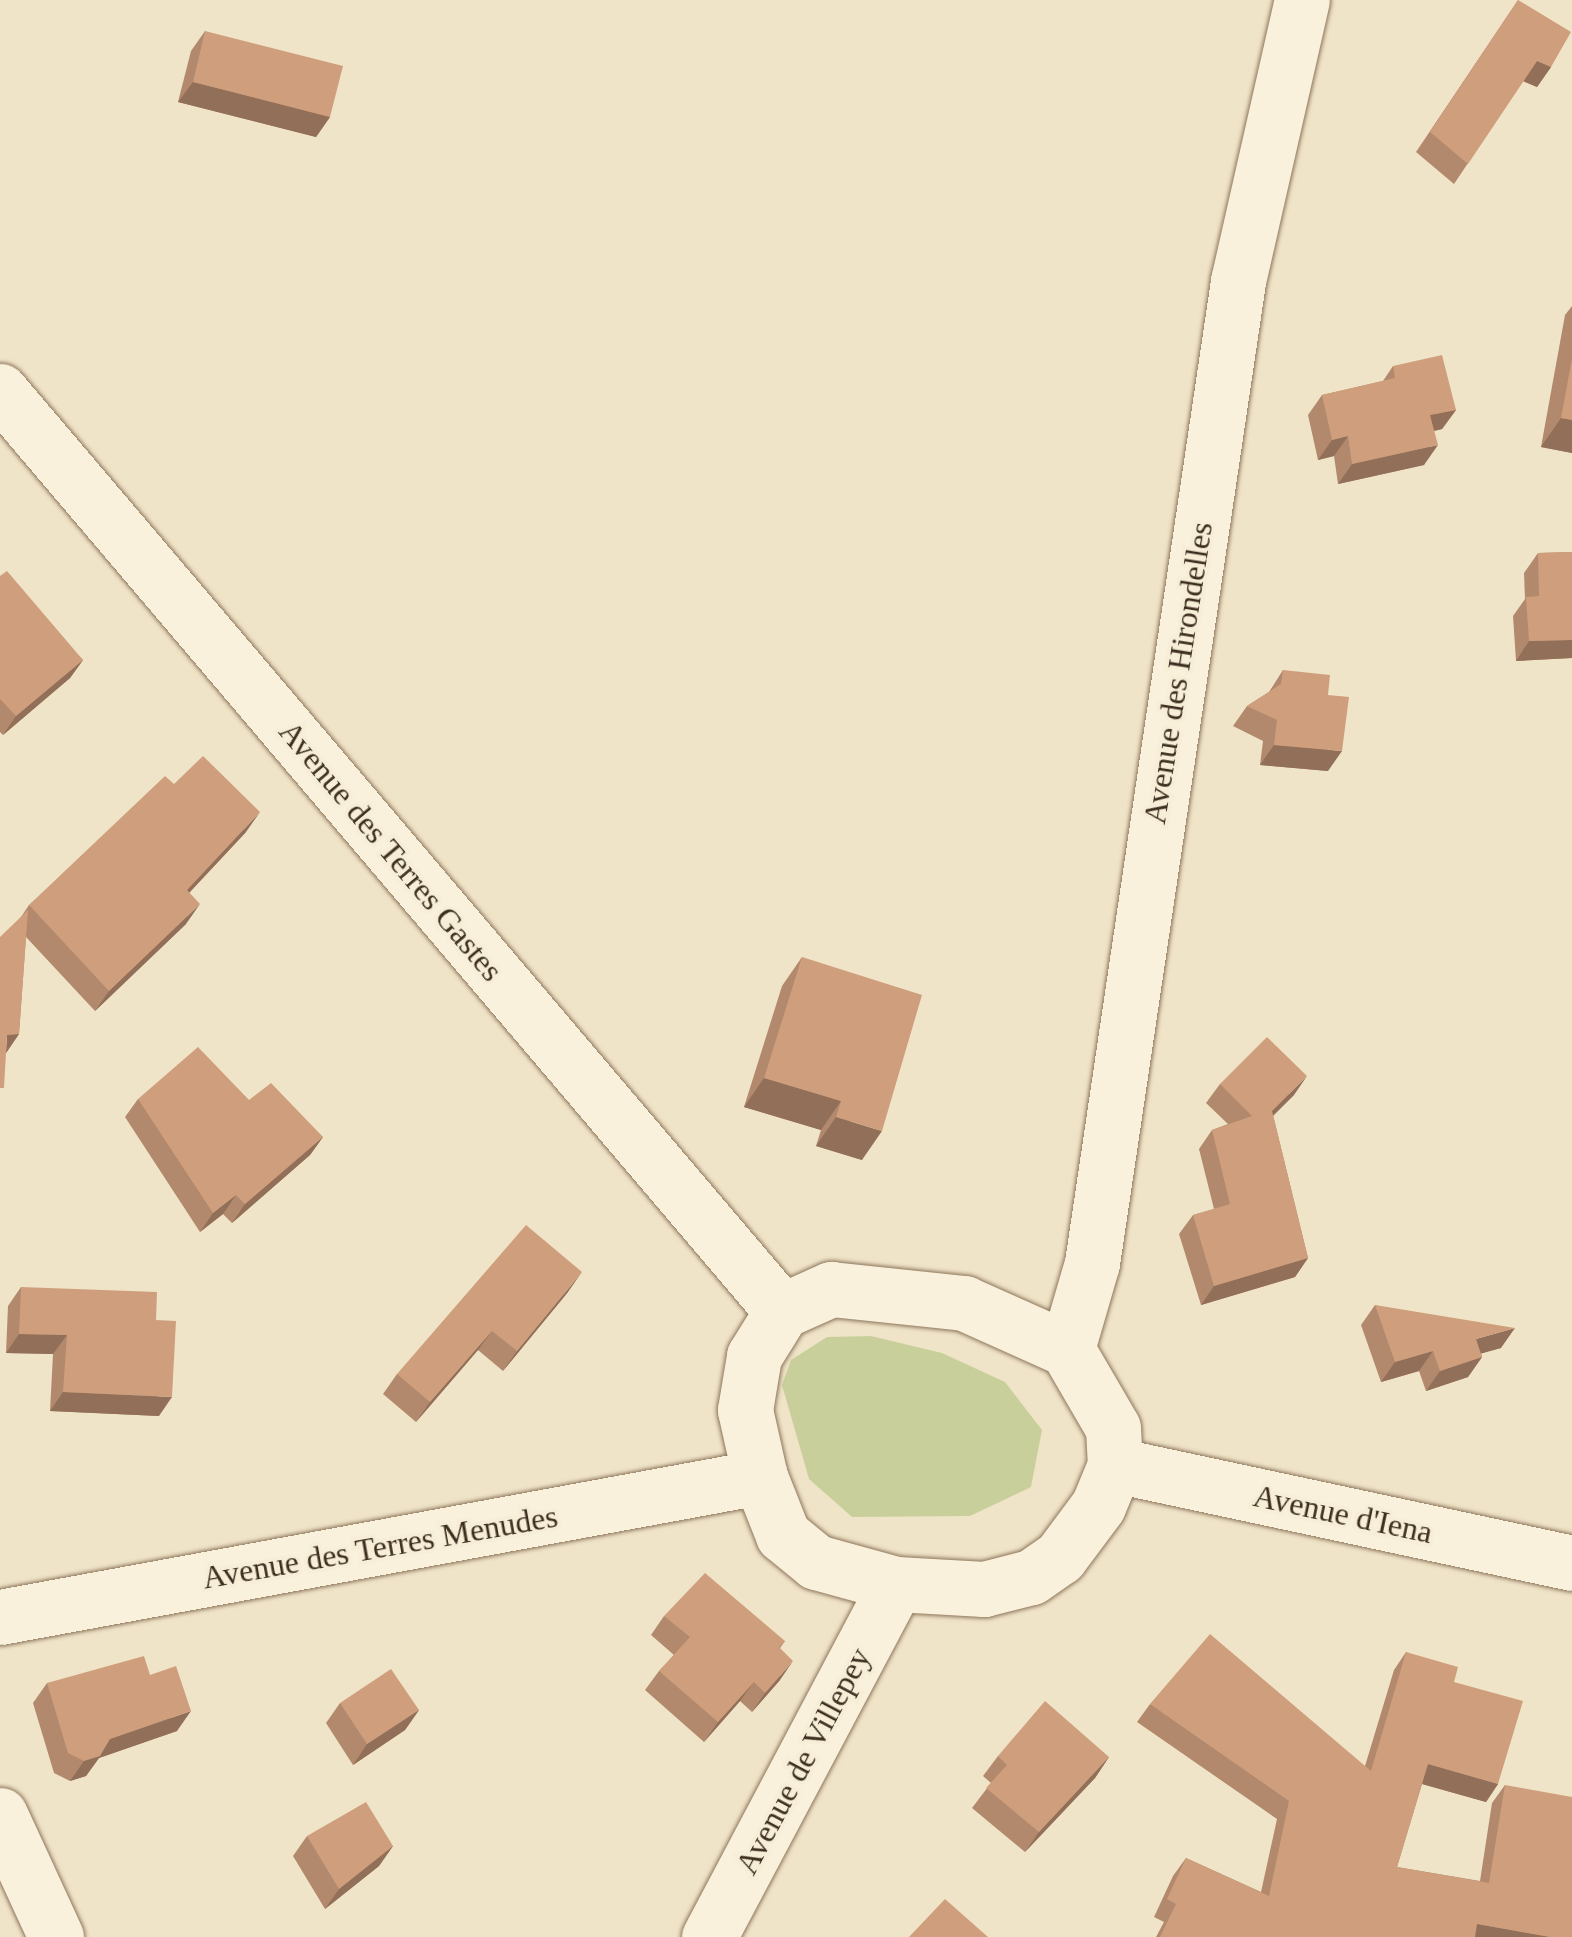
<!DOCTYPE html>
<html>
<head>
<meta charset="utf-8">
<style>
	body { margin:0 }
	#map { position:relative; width:1572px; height:1937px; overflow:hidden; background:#f0e4c8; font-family:Georgia,serif }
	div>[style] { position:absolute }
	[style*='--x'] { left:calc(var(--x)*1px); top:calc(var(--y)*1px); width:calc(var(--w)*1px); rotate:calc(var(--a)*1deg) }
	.green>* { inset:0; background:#c9cf9b }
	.roads { filter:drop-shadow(0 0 2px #8d765c) drop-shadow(0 0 2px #8d765c) }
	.minor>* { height:55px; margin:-27.5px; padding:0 27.5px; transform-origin:27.5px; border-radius:27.5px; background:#faf1dc }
	.wall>* { inset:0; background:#b2896c }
	.shaded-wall>* { inset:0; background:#916f58 }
	.building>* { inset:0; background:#cf9f7d }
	span { translate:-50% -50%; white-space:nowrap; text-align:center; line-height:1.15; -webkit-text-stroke:8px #f7eed8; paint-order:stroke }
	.street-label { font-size:32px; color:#3d2e20 }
</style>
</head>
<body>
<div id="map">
	<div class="green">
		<div style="clip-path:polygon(871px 1336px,942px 1353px,1005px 1382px,1042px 1430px,1031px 1487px,970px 1516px,852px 1517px,809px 1479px,782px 1385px,791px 1360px,827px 1337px)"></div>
	</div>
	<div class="roads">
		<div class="minor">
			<div style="--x:0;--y:391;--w:1207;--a:49.64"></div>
			<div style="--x:831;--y:1289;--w:134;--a:6"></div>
			<div style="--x:964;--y:1303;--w:113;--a:24.1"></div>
			<div style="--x:1067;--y:1349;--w:91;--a:59.8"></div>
			<div style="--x:1113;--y:1428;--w:37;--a:87"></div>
			<div style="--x:1115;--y:1465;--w:44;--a:112.5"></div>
			<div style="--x:1098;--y:1506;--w:64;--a:126.7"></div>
			<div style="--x:1060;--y:1557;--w:35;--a:145"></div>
			<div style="--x:1031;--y:1577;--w:49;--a:165.7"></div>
			<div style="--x:984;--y:1589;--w:88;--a:-176.7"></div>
			<div style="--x:896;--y:1584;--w:83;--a:-164.6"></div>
			<div style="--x:816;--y:1562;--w:43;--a:-140.7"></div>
			<div style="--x:783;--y:1535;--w:62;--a:-111.6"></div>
			<div style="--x:760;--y:1477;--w:69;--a:-102.6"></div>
			<div style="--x:745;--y:1410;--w:55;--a:-80.5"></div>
			<div style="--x:754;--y:1356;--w:53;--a:-58.1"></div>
			<div style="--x:782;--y:1311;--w:54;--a:-24.2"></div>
			<div style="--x:1067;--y:1349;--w:90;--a:-73.8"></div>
			<div style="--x:1092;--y:1263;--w:993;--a:-81.54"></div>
			<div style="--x:1238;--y:281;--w:288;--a:-77.2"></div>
			<div style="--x:1115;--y:1465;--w:467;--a:12.1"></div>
			<div style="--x:0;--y:1617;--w:773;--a:-10.44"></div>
			<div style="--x:0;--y:1815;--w:134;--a:65.3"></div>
			<div style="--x:709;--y:1937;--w:399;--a:-62.1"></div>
		</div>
	</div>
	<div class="wall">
		<div style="clip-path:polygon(1518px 0,1551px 67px,1537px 87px,1523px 81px,1454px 184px,1416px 152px)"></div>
		<div style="clip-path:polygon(205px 31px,330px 117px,316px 137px,178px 102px,191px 51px)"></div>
		<div style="clip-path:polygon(1572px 306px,1572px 453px,1541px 447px,1565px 315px)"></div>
		<div style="clip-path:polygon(1393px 366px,1456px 410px,1442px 429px,1434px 431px,1424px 465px,1338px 484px,1334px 456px,1318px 460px,1308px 415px,1322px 395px,1383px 381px)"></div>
		<div style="clip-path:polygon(1572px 552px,1572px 658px,1516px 661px,1513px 616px,1525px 599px,1524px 573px,1538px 553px)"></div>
		<div style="clip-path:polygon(0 576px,83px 660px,70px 678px,3px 735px,0 732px)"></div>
		<div style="clip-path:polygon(1283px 670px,1328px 695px,1328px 771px,1260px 765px,1263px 741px,1233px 726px,1247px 706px,1269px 692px)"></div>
		<div style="clip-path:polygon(174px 784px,246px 832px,189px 893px,186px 924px,95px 1011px,26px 937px,19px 1034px,6px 1053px,21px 917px,29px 905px)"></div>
		<div style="clip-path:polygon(802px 957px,862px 1160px,816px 1146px,821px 1130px,744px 1107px,782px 986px)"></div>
		<div style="clip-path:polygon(1220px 1084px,1294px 1095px,1273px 1115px,1308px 1258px,1295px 1277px,1201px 1305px,1179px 1234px,1193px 1215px,1214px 1209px,1199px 1149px,1212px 1130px,1228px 1124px,1206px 1103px)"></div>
		<div style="clip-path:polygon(138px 1099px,249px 1100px,323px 1137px,310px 1155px,232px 1223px,223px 1214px,200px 1232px,125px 1117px)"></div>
		<div style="clip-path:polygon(21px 1287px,156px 1320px,159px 1416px,50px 1411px,53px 1354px,6px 1353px,8px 1306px)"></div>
		<div style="clip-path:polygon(568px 1292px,503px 1371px,478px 1350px,416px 1422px,383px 1394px,397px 1374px)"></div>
		<div style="clip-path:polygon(1375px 1305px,1501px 1348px,1481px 1353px,1482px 1357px,1468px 1377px,1426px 1391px,1419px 1371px,1381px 1382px,1361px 1325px)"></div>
		<div style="clip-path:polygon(664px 1616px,785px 1641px,780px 1648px,780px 1680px,752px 1712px,740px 1701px,704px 1742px,645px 1690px,659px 1671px,674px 1655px,651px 1635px)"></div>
		<div style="clip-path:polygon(1406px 1652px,1454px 1682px,1498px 1784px,1486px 1802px,1422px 1784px,1397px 1867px,1480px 1881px,1492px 1803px,1505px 1785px,1572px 1937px,1156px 1937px,1164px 1922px,1154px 1917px,1173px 1876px,1186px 1858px,1261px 1892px,1277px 1819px,1137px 1722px,1150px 1704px,1365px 1766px,1394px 1670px)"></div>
		<div style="clip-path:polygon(150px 1675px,177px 1731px,99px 1758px,86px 1776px,70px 1781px,54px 1773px,33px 1703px,47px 1683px)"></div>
		<div style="clip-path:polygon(340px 1703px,419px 1710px,405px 1730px,353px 1765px,326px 1723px)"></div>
		<div style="clip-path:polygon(998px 1756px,1109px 1757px,1095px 1778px,1025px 1852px,972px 1808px,991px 1783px,983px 1776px)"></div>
		<div style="clip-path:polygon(307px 1836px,393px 1846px,379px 1866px,325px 1909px,293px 1856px)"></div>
	</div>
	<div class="shaded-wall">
		<div style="clip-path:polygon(1537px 61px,1551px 67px,1537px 87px,1523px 81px)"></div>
		<div style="clip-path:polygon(193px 82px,330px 117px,316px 137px,178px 102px)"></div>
		<div style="clip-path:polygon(1456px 410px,1442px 429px,1416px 435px,1430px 415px)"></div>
		<div style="clip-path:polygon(1561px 418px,1572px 420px,1572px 453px,1541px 447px)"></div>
		<div style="clip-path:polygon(1348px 436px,1334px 456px,1318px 460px,1332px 440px)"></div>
		<div style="clip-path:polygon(1438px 445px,1424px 465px,1338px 484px,1352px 464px)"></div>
		<div style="clip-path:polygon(1572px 640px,1572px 658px,1516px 661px,1529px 641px)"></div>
		<div style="clip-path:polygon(83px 660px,70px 678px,3px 735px,16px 716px)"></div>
		<div style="clip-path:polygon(1274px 745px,1342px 751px,1328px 771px,1260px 765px)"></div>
		<div style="clip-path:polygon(260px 812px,246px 832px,173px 910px,187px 890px)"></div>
		<div style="clip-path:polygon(200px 904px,186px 924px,95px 1011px,109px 991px)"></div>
		<div style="clip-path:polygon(19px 1034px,6px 1053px,7px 1035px)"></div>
		<div style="clip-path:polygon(1307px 1076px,1294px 1095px,1259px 1130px,1272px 1111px)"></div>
		<div style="clip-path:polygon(764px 1078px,841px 1101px,821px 1130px,744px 1107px)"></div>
		<div style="clip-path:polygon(836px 1117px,882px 1131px,862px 1160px,816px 1146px)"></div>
		<div style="clip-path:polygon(323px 1137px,310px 1155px,232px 1223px,245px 1204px)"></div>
		<div style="clip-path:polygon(236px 1195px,223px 1214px,200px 1232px,213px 1213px)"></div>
		<div style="clip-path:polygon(1308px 1258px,1295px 1277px,1201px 1305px,1214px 1286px)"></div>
		<div style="clip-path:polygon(582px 1272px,568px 1292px,503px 1371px,517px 1351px)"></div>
		<div style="clip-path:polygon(1515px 1328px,1501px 1348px,1462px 1359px,1476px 1339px)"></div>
		<div style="clip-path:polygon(492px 1331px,478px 1350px,416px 1422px,430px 1402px)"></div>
		<div style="clip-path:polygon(19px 1334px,67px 1335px,53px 1354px,6px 1353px)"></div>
		<div style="clip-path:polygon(1433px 1351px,1419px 1371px,1381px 1382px,1395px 1362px)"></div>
		<div style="clip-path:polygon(1482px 1357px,1468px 1377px,1426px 1391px,1440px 1371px)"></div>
		<div style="clip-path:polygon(63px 1392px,172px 1397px,159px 1416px,50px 1411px)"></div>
		<div style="clip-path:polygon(793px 1661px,780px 1680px,752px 1712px,765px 1693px)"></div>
		<div style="clip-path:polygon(754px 1682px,740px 1701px,704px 1742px,718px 1722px)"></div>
		<div style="clip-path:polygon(419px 1710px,405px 1730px,353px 1765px,367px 1744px)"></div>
		<div style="clip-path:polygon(191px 1711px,177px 1731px,99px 1758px,86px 1776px,70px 1781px,84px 1761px,110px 1739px)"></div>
		<div style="clip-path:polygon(1109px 1757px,1095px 1778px,1025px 1852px,1039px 1832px)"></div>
		<div style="clip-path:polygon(1428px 1764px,1498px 1784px,1486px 1802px,1415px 1782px)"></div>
		<div style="clip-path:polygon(393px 1846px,379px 1866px,325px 1909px,339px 1889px)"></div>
		<div style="clip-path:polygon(1477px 1924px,1550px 1937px,1468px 1937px)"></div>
	</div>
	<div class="building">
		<div style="clip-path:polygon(1518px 0,1571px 32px,1551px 67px,1537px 61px,1468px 164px,1430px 132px)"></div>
		<div style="clip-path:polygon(205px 31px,343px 66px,330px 117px,193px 82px)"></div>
		<div style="clip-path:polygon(1442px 355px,1456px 410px,1430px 415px,1438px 445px,1352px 464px,1348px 436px,1332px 440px,1322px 395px,1395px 378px,1393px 366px)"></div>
		<div style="clip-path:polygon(1572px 359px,1572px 420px,1561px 418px)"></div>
		<div style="clip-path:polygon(1572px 552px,1572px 640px,1529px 641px,1526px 597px,1539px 596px,1538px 553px)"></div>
		<div style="clip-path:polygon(7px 571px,83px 660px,16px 716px,0 699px,0 576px)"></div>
		<div style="clip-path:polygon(1283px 670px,1330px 675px,1328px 695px,1349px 697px,1342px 751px,1274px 745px,1277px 720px,1247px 706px,1281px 684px)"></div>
		<div style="clip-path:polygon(203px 756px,260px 812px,187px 890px,200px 904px,109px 991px,29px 905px,165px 776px,174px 784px)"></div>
		<div style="clip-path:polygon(28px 910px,19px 1034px,7px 1035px,4px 1088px,0 1088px,0 937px)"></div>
		<div style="clip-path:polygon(802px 957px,922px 995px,882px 1131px,836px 1117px,841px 1101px,764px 1078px)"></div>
		<div style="clip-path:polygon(1267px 1037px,1307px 1076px,1272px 1111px,1308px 1258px,1214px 1286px,1193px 1215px,1230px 1204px,1212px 1130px,1252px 1116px,1220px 1084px)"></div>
		<div style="clip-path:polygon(198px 1047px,249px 1100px,271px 1083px,323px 1137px,245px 1204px,236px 1195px,213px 1213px,138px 1099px)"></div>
		<div style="clip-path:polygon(526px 1225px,582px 1272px,517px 1351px,492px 1331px,430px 1402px,397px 1374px)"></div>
		<div style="clip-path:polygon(21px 1287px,157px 1292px,156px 1320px,176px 1321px,172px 1397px,63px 1392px,67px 1335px,19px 1334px)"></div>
		<div style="clip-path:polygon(1375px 1305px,1515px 1328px,1476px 1339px,1482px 1357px,1440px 1371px,1433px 1351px,1395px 1362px)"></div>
		<div style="clip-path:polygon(705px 1573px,785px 1641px,779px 1647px,793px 1661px,765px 1693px,754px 1682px,718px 1722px,659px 1671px,690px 1637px,664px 1616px)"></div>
		<div style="clip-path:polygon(1210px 1634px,1371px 1771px,1406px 1652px,1458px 1667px,1454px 1682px,1523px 1701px,1498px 1784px,1428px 1764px,1397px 1867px,1489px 1883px,1505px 1785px,1572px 1797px,1572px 1937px,1550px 1937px,1477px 1924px,1475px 1937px,1160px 1937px,1176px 1904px,1167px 1899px,1186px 1858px,1269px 1896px,1289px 1801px,1150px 1704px)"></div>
		<div style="clip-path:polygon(144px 1656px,150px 1675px,176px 1666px,191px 1711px,110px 1739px,100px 1756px,84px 1761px,68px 1753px,47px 1683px)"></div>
		<div style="clip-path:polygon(391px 1669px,419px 1710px,367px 1744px,340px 1703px)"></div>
		<div style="clip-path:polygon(1045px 1701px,1109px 1757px,1039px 1832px,986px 1788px,1007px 1765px,998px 1756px)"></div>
		<div style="clip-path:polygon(366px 1802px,393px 1846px,339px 1889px,307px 1836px)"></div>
		<div style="clip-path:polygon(945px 1899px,988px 1937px,909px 1937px)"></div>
	</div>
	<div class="street-label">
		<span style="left:1178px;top:673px;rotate:-81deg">Avenue des Hirondelles</span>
		<span style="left:391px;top:851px;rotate:50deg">Avenue des Terres Gastes</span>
		<span style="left:1343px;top:1514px;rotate:12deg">Avenue d'Iena</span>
		<span style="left:380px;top:1547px;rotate:-10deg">Avenue des Terres Menudes</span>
		<span style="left:803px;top:1761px;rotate:-62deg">Avenue de Villepey</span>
	</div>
</div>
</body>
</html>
